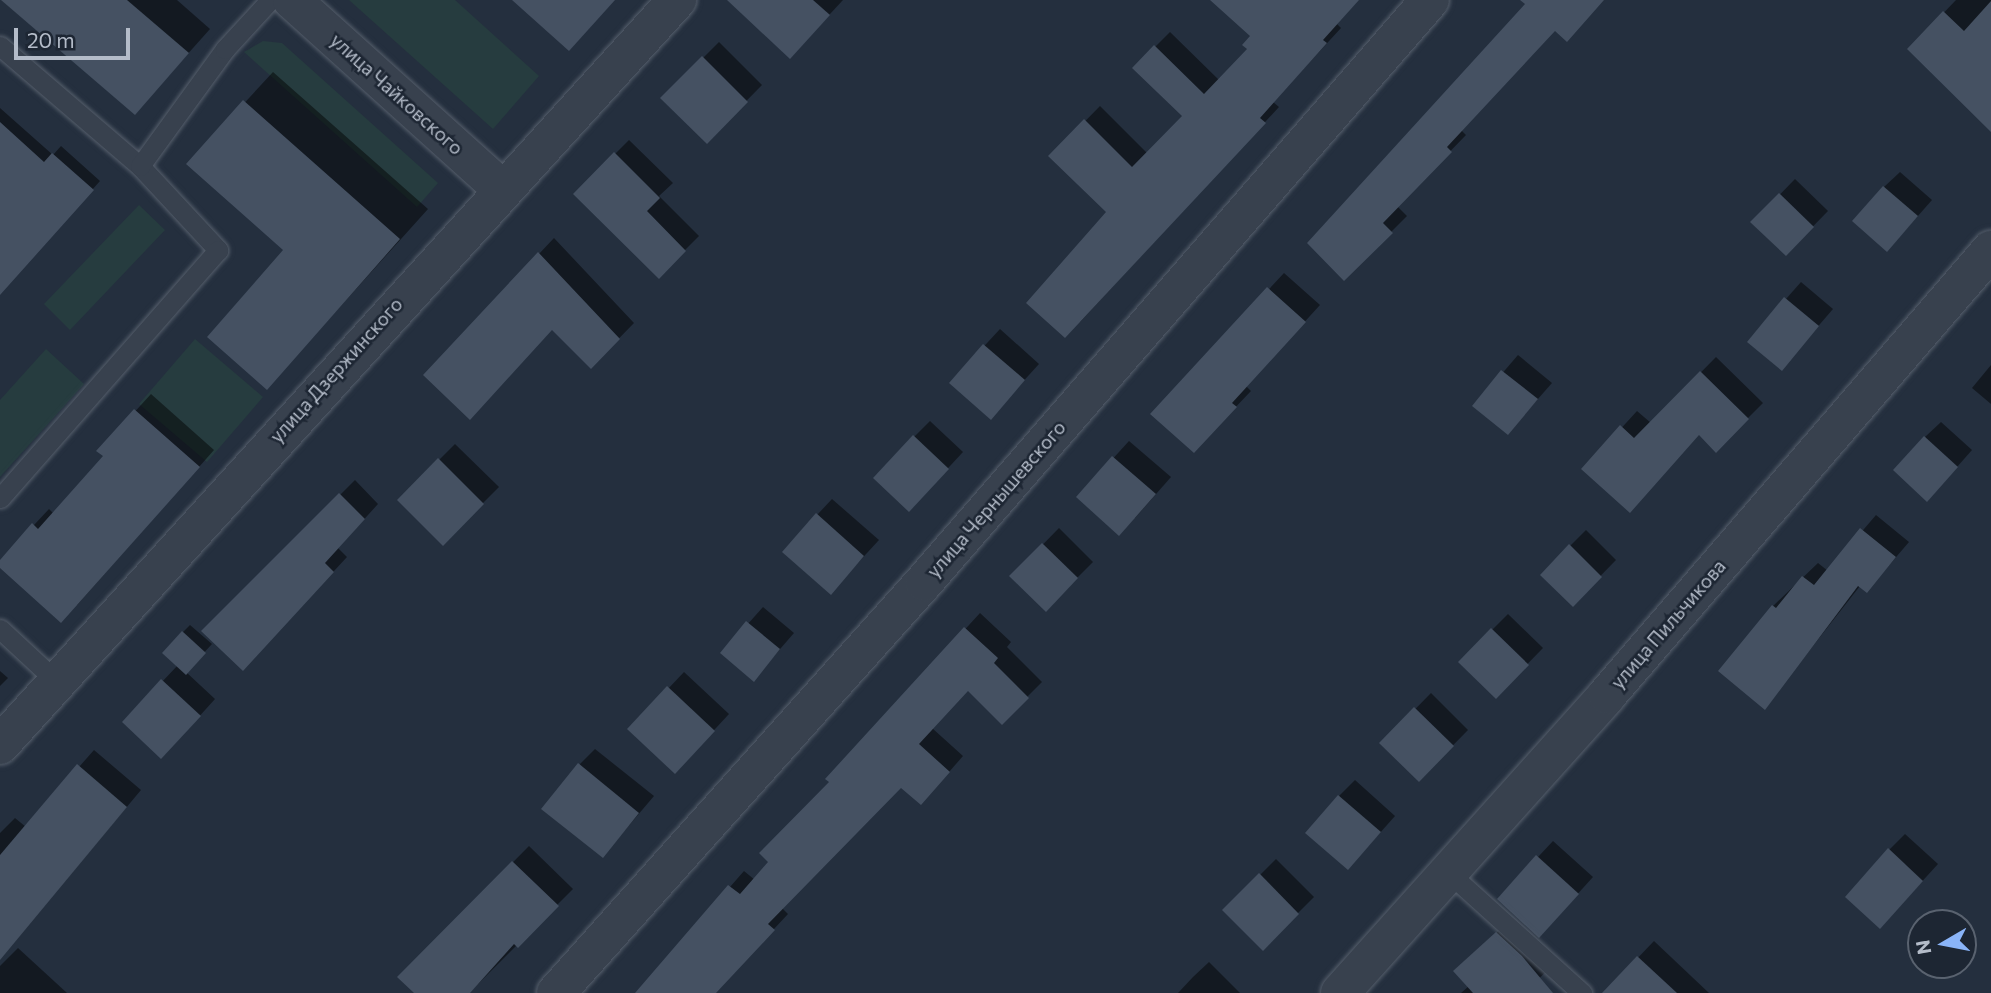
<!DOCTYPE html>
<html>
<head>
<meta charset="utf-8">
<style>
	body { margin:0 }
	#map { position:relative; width:1991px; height:993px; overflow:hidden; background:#242f3e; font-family:Commissioner,sans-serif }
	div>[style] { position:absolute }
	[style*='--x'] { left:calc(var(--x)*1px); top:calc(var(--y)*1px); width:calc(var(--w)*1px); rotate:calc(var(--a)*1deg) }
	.green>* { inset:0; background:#263c3f }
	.shadow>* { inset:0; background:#0007 }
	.building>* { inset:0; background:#455162 }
	.roads { filter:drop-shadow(0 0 2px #565f6c) drop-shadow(0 0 2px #565f6c) }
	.service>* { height:19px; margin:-9.5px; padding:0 9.5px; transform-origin:9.5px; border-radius:9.5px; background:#38414e }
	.minor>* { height:38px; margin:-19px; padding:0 19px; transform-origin:19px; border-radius:19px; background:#38414e }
	.tertiary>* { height:38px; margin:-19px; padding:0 19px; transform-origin:19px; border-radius:19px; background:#38414e }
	span { translate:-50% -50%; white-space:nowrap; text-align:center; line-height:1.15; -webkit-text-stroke:5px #1d2633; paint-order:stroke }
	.street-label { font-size:19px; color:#b4bcc9 }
	.north { position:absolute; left:1907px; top:909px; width:70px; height:70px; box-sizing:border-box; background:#1d2633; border:2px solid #59626f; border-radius:50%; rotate:260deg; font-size:19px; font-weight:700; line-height:28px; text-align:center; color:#b4bcc9 }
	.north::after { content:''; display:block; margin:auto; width:24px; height:32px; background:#8ab4f8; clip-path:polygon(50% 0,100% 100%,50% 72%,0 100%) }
	.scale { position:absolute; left:14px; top:28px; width:116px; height:32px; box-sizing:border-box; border:4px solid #b4bcc9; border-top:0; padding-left:9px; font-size:21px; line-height:24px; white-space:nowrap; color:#b4bcc9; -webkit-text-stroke:5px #1d2633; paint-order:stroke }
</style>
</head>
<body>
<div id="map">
	<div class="green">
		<div style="clip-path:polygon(349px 0,455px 0,539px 76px,493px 129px)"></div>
		<div style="clip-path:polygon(263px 41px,282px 43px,438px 183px,417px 207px,244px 52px)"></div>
		<div style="clip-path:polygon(139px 205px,165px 230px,70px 330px,44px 304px)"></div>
		<div style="clip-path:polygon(195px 339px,263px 397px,207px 462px,139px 404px)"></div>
		<div style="clip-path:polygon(46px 349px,84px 384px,0 477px,0 400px)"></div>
	</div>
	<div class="shadow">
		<div style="clip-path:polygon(3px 0,177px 0,210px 29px,135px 113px)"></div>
		<div style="clip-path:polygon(758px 0,843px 0,805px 41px)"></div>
		<div style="clip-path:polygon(1213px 0,1358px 0,1337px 24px,1341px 28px,1273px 102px,1279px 107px,1080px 322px,1109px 212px,1051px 156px,1100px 106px,1148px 154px,1184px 116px,1134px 68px,1170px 32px,1219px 80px,1249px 49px,1253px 35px)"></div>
		<div style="clip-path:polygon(1530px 0,1603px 0,1555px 29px,1461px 130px,1466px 135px,1397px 206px,1407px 216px,1344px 279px)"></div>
		<div style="clip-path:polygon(1956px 0,1991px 0,1991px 104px,1909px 49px)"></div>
		<div style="clip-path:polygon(719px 42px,762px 85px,707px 141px,663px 98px)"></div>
		<div style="clip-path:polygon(273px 72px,428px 209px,267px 388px,285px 250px,188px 164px)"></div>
		<div style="clip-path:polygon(0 108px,53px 155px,61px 146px,100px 181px,0 293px)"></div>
		<div style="clip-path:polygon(629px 140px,673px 183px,659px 196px,699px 236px,659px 276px,575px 194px)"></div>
		<div style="clip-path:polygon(1900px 172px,1932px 200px,1902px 234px,1884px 187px)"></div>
		<div style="clip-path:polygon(1795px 179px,1828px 211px,1786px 254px,1753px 222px)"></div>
		<div style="clip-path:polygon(554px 238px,634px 323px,591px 367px,553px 328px,425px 375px)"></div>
		<div style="clip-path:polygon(1284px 273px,1320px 305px,1246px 386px,1251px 391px,1209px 435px,1153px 414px)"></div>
		<div style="clip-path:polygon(1801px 282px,1833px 309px,1782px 368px,1749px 341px)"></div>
		<div style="clip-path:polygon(1000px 329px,1039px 364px,990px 418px,951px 382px)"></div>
		<div style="clip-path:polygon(1518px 355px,1552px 383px,1508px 433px,1475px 405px)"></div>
		<div style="clip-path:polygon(1716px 357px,1763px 403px,1716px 450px,1700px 434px,1584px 469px,1637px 411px,1651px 423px)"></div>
		<div style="clip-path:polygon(1991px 365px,1991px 404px,1972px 388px)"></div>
		<div style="clip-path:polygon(151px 394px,214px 450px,77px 605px,0 565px,34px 525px,49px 509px,54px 514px,105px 456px,99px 451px)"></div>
		<div style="clip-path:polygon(930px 421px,963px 452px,924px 494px,914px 437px)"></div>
		<div style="clip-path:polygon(1941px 422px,1972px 450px,1942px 484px,1925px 437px)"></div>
		<div style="clip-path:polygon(1129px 441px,1171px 477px,1135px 518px,1078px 497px)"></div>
		<div style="clip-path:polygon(455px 444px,499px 487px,443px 543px,399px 500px)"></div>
		<div style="clip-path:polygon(355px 480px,378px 504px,338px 548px,347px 557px,257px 654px,204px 631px)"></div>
		<div style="clip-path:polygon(832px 499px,879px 540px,831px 592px,817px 515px)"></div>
		<div style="clip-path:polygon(1876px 515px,1909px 542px,1867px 591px,1860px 586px,1765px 707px,1773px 606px,1818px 563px,1828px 571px)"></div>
		<div style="clip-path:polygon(1059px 528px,1093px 562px,1046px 609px,1012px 576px)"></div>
		<div style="clip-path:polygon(1586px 530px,1616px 560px,1573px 604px,1542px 574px)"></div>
		<div style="clip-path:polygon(763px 607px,794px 633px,754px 679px,722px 653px)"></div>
		<div style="clip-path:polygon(980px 613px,1011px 642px,1007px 647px,1042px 682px,1002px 722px,968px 689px,932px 728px,963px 756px,935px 788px,901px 786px,782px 908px,788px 914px,714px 993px,637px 993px,744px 871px,755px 880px,831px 782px,828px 779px)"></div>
		<div style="clip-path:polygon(1508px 614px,1543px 648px,1496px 696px,1460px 662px)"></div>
		<div style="clip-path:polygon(190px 625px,212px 644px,186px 672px,215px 699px,177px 741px,124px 722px,178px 665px,183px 632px)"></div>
		<div style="clip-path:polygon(0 671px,8px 678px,0 686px)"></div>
		<div style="clip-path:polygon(684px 672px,729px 714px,690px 756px,630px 729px)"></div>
		<div style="clip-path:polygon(1431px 693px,1468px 730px,1419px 780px,1382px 743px)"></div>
		<div style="clip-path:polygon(595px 749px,654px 796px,603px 856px,580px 764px)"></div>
		<div style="clip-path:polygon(94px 750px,141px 790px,17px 938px,0 924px,0 833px,15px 818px,26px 827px)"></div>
		<div style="clip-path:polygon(1355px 780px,1395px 816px,1363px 852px,1339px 796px)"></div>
		<div style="clip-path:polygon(1905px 834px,1938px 864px,1895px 911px,1889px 850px)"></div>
		<div style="clip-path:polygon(1553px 841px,1593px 877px,1554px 920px,1538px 857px)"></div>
		<div style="clip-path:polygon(529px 846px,573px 889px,469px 993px,417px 993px,399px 977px)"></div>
		<div style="clip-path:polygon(1276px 859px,1314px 897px,1263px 948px,1225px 910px)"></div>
		<div style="clip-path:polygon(1513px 918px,1555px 963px,1524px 993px,1461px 993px,1469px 986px,1471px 956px)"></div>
		<div style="clip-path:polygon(1654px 941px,1709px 993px,1612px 993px,1608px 989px)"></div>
		<div style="clip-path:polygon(18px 948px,67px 993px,0 993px,0 966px)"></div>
		<div style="clip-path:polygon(1209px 962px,1240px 993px,1178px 993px,1193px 977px)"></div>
	</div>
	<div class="building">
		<div style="clip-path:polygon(1px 0,127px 0,189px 53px,135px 115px)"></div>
		<div style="clip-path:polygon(512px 0,615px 0,569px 51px)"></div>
		<div style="clip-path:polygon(727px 0,813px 0,830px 15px,790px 59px)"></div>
		<div style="clip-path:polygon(1210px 0,1359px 0,1323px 40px,1327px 43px,1260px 118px,1266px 123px,1065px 338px,1026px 303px,1106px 212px,1048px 156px,1084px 119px,1132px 167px,1182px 116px,1132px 68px,1154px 45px,1204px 94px,1247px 49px,1242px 45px,1250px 36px)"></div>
		<div style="clip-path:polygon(1520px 0,1604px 0,1567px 42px,1555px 31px,1447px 147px,1452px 152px,1383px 223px,1393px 233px,1344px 281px,1307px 243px,1525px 4px)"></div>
		<div style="clip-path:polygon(1991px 1px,1991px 132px,1907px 49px,1943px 11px,1964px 31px)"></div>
		<div style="clip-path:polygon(702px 56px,748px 102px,707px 144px,660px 98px)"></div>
		<div style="clip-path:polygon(243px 100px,400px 239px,267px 390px,207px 337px,283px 250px,186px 164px)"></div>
		<div style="clip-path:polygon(0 122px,44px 162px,52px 153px,94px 190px,0 295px)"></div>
		<div style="clip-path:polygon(614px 152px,660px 198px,647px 211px,686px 251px,659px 279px,573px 194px)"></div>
		<div style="clip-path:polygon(1883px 186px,1918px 216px,1887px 252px,1852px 221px)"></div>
		<div style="clip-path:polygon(1779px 193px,1814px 227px,1786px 256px,1750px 222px)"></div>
		<div style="clip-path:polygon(538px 252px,620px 339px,591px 369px,552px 330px,470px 420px,423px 375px)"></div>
		<div style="clip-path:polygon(1267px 287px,1306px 322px,1232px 403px,1237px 407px,1194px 453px,1150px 414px)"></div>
		<div style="clip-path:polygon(1784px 297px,1819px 326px,1782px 371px,1747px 342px)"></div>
		<div style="clip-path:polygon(983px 344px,1025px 380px,991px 420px,949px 383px)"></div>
		<div style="clip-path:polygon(1501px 370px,1538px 399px,1508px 435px,1472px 406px)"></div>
		<div style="clip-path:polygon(1700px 371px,1749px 419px,1716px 453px,1699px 435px,1630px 513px,1581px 469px,1620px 425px,1634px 438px)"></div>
		<div style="clip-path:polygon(134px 409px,200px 467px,61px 623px,0 568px,0 560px,32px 523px,38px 529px,103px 456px,96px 451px)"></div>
		<div style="clip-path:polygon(913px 435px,949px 469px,909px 512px,873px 478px)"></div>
		<div style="clip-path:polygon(1924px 436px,1958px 467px,1927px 502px,1893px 470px)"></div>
		<div style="clip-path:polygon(1112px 456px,1156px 494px,1119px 536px,1076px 497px)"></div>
		<div style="clip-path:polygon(438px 458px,484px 504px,443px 546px,397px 500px)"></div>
		<div style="clip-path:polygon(339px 493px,365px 519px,325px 563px,334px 572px,243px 671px,201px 631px)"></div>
		<div style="clip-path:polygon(816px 513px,864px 556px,831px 595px,782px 552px)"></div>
		<div style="clip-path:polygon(1860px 528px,1896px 557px,1867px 593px,1858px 586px,1765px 710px,1718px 671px,1772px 605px,1776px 608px,1802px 576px,1814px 585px)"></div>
		<div style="clip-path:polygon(1042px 543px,1078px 578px,1046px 612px,1009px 576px)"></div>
		<div style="clip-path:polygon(1569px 544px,1602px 577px,1573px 607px,1540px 575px)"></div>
		<div style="clip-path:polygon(746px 621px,780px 649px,754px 682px,720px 653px)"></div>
		<div style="clip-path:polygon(964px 627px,998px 658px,994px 663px,1029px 698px,1002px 725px,968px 691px,919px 744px,950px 772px,921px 805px,901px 788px,768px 924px,775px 930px,716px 993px,635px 993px,728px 885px,740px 894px,768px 862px,759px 853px,829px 782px,825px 779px)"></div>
		<div style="clip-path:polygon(1491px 628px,1529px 665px,1496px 699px,1458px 662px)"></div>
		<div style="clip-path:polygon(182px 631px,206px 653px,186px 675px,162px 653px)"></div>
		<div style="clip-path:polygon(161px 679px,201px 716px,161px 759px,122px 722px)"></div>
		<div style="clip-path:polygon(667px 686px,715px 731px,675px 774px,627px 729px)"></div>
		<div style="clip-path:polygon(1414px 707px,1454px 746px,1419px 782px,1379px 743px)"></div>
		<div style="clip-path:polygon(578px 763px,639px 813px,603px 858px,541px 809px)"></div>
		<div style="clip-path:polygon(77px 764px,127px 807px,0 960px,0 855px)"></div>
		<div style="clip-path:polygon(1338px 795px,1381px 832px,1348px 870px,1305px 833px)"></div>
		<div style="clip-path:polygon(1888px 848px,1923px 881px,1880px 929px,1845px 897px)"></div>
		<div style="clip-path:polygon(1536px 855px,1579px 894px,1539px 938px,1497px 899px)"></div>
		<div style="clip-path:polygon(512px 861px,559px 906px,518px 948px,514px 944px,470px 993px,414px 993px,397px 977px)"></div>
		<div style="clip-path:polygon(1259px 873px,1299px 914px,1263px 951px,1222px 910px)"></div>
		<div style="clip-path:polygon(1496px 932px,1522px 956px,1553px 993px,1473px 993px,1453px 971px)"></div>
		<div style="clip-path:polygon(1637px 956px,1677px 993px,1602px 993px)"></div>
	</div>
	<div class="roads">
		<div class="service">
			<div style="--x:0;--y:46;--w:184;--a:40.6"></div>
			<div style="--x:140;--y:166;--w:115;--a:47.1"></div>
			<div style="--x:218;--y:250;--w:330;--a:131.3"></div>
			<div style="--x:140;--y:166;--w:145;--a:-54"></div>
			<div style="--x:225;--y:49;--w:67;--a:-47.4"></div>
			<div style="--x:0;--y:629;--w:75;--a:42.8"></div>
			<div style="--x:1448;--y:872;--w:181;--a:42.1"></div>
		</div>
		<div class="minor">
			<div style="--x:556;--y:993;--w:552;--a:-48.16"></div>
			<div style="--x:924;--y:582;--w:771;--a:-49"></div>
			<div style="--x:1340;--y:993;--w:400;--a:-48.1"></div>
			<div style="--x:1607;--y:695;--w:588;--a:-49.21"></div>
		</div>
		<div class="tertiary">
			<div style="--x:292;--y:0;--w:281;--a:42"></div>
			<div style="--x:0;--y:745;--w:1007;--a:-47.74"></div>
		</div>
	</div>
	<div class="street-label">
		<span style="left:397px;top:94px;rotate:42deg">улица Чайковского</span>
		<span style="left:336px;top:370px;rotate:-48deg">улица Дзержинского</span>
		<span style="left:996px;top:499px;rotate:-49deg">улица Чернышевского</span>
		<span style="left:1668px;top:624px;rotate:-49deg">улица Пильчикова</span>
	</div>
	<div class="north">N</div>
	<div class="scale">20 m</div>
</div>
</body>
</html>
